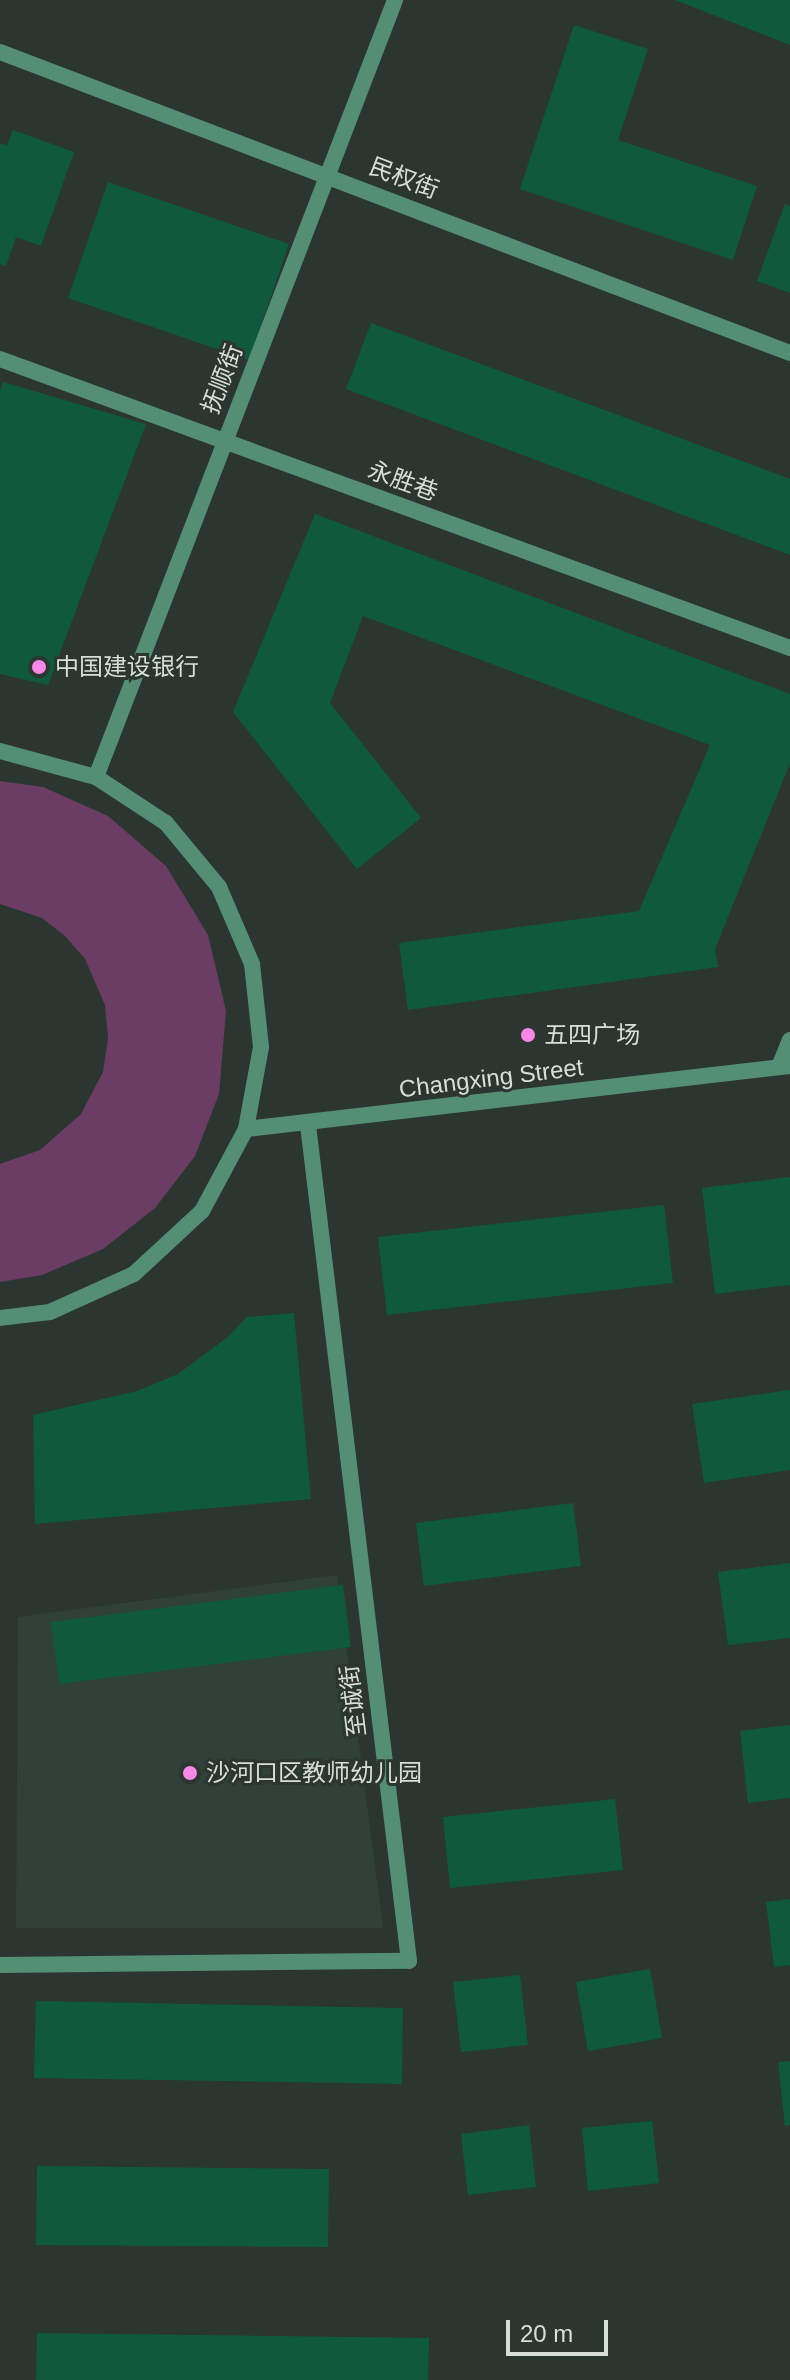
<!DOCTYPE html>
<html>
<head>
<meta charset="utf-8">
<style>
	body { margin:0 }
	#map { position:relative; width:790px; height:2380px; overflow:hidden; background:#2c3631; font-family:Arial,"Noto Sans SC",sans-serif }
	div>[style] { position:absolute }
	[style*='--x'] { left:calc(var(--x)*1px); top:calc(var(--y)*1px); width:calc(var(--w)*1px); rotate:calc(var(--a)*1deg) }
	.built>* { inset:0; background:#304139 }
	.green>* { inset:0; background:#6b3c64 }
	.building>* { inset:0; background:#0f593e }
	.minor>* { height:16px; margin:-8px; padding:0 8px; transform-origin:8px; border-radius:8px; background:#548e74 }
	.tertiary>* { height:16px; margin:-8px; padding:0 8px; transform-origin:8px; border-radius:8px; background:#548e74 }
	.dots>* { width:22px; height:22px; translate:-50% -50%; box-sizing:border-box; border:4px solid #2c3631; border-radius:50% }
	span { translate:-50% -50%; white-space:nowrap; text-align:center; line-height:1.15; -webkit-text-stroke:6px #2c3631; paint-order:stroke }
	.street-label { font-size:24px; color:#d7deda }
	.poi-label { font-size:24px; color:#d7deda }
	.left { translate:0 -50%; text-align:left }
	.scale { position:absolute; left:506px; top:2320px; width:102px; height:36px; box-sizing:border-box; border:4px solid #d7deda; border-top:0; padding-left:10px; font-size:24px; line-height:28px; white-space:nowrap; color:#d7deda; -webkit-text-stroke:6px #2c3631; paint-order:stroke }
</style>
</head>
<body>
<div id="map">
	<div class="built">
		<div style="clip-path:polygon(337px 1575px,383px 1928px,16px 1928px,18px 1617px)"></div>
	</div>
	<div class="green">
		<div style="clip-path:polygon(0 781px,43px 787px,108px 816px,166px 866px,208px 935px,226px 1011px,219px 1094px,195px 1156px,155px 1208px,103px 1249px,42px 1275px,0 1282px,0 1164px,40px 1150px,81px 1114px,103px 1072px,108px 1038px,105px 1005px,85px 959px,65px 936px,42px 918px,0 904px)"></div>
	</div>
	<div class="building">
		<div style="clip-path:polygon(675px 0,790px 0,790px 45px)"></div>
		<div style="clip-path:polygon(574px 25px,648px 49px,618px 140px,757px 186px,733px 260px,520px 189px)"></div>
		<div style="clip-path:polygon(13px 130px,74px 152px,41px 246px,16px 237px,6px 266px,0 264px,0 143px,7px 146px)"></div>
		<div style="clip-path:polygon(108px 182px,289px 244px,249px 360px,68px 298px)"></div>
		<div style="clip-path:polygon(785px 204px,790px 206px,790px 293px,757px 281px)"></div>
		<div style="clip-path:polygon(371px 323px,790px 479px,790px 555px,346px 389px)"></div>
		<div style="clip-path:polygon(3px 382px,146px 424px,48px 685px,0 674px,0 391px)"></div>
		<div style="clip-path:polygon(315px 514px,790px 694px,790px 763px,715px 949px,718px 967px,408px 1010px,399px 943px,639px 911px,710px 745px,363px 616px,330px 703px,421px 818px,357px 869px,233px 712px)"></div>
		<div style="clip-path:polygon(790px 1177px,790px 1285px,715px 1294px,702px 1188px)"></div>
		<div style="clip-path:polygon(664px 1205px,673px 1283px,387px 1315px,378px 1237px)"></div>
		<div style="clip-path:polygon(294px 1313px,311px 1499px,35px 1524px,33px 1415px,137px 1391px,178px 1374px,229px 1336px,247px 1317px)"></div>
		<div style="clip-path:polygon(790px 1390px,790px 1470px,704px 1483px,692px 1404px)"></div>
		<div style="clip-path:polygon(573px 1503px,581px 1566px,424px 1586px,416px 1523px)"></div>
		<div style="clip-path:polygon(790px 1563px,790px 1638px,728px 1645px,718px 1572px)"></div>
		<div style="clip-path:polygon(343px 1585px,351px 1647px,59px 1684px,51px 1622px)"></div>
		<div style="clip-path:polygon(790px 1725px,790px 1798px,748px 1803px,740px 1731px)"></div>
		<div style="clip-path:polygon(615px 1799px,623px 1870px,450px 1888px,443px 1817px)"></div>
		<div style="clip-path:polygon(790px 1899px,790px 1965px,774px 1967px,766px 1902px)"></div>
		<div style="clip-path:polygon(650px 1969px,662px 2038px,588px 2051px,576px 1982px)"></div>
		<div style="clip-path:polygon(520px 1975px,528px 2045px,461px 2052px,453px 1982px)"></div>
		<div style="clip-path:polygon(36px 2001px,403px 2008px,402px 2084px,34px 2078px)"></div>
		<div style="clip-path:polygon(790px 2061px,790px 2125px,785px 2126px,778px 2062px)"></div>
		<div style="clip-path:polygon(652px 2121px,659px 2183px,588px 2191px,582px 2128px)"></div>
		<div style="clip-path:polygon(529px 2125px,536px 2187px,468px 2195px,461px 2134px)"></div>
		<div style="clip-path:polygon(37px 2166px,329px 2169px,328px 2247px,36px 2245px)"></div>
		<div style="clip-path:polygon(37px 2333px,429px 2338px,428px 2380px,36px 2380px)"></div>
	</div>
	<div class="minor">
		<div style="--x:0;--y:52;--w:845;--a:20.86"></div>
		<div style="--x:0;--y:359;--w:841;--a:20.09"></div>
		<div style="--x:779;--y:1067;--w:29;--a:-68"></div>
		<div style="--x:0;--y:1965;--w:409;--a:-0.6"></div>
		<div style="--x:409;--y:1961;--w:842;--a:-96.89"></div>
	</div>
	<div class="tertiary">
		<div style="--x:0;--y:751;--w:99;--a:15.2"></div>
		<div style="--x:96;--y:777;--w:84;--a:33.3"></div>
		<div style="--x:166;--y:823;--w:83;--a:50.4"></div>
		<div style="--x:219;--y:887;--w:84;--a:66.8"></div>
		<div style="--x:252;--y:964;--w:83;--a:83.8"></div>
		<div style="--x:261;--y:1047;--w:83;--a:100.4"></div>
		<div style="--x:246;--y:1129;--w:93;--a:118.2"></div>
		<div style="--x:202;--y:1211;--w:93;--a:137.2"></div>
		<div style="--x:134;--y:1274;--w:92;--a:155.7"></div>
		<div style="--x:50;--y:1312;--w:50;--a:173.2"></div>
		<div style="--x:96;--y:777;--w:833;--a:-68.95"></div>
		<div style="--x:246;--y:1129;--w:548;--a:-6.61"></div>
	</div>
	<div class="dots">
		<div style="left:39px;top:667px;background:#f987e8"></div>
		<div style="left:528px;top:1035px;background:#f987e8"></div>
		<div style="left:190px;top:1773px;background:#f987e8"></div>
	</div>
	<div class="street-label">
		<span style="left:404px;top:178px;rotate:21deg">民权街</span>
		<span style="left:222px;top:379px;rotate:-69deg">抚顺街</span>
		<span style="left:403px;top:481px;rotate:20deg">永胜巷</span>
		<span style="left:491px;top:1078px;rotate:-7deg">Changxing Street</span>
		<span style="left:353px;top:1701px;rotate:-97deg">至诚街</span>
	</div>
	<div class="poi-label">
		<span class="left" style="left:55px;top:667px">中国建设银行</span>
		<span class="left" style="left:544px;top:1035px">五四广场</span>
		<span class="left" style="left:206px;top:1773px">沙河口区教师幼儿园</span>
	</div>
	<div class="scale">20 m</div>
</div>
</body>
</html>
